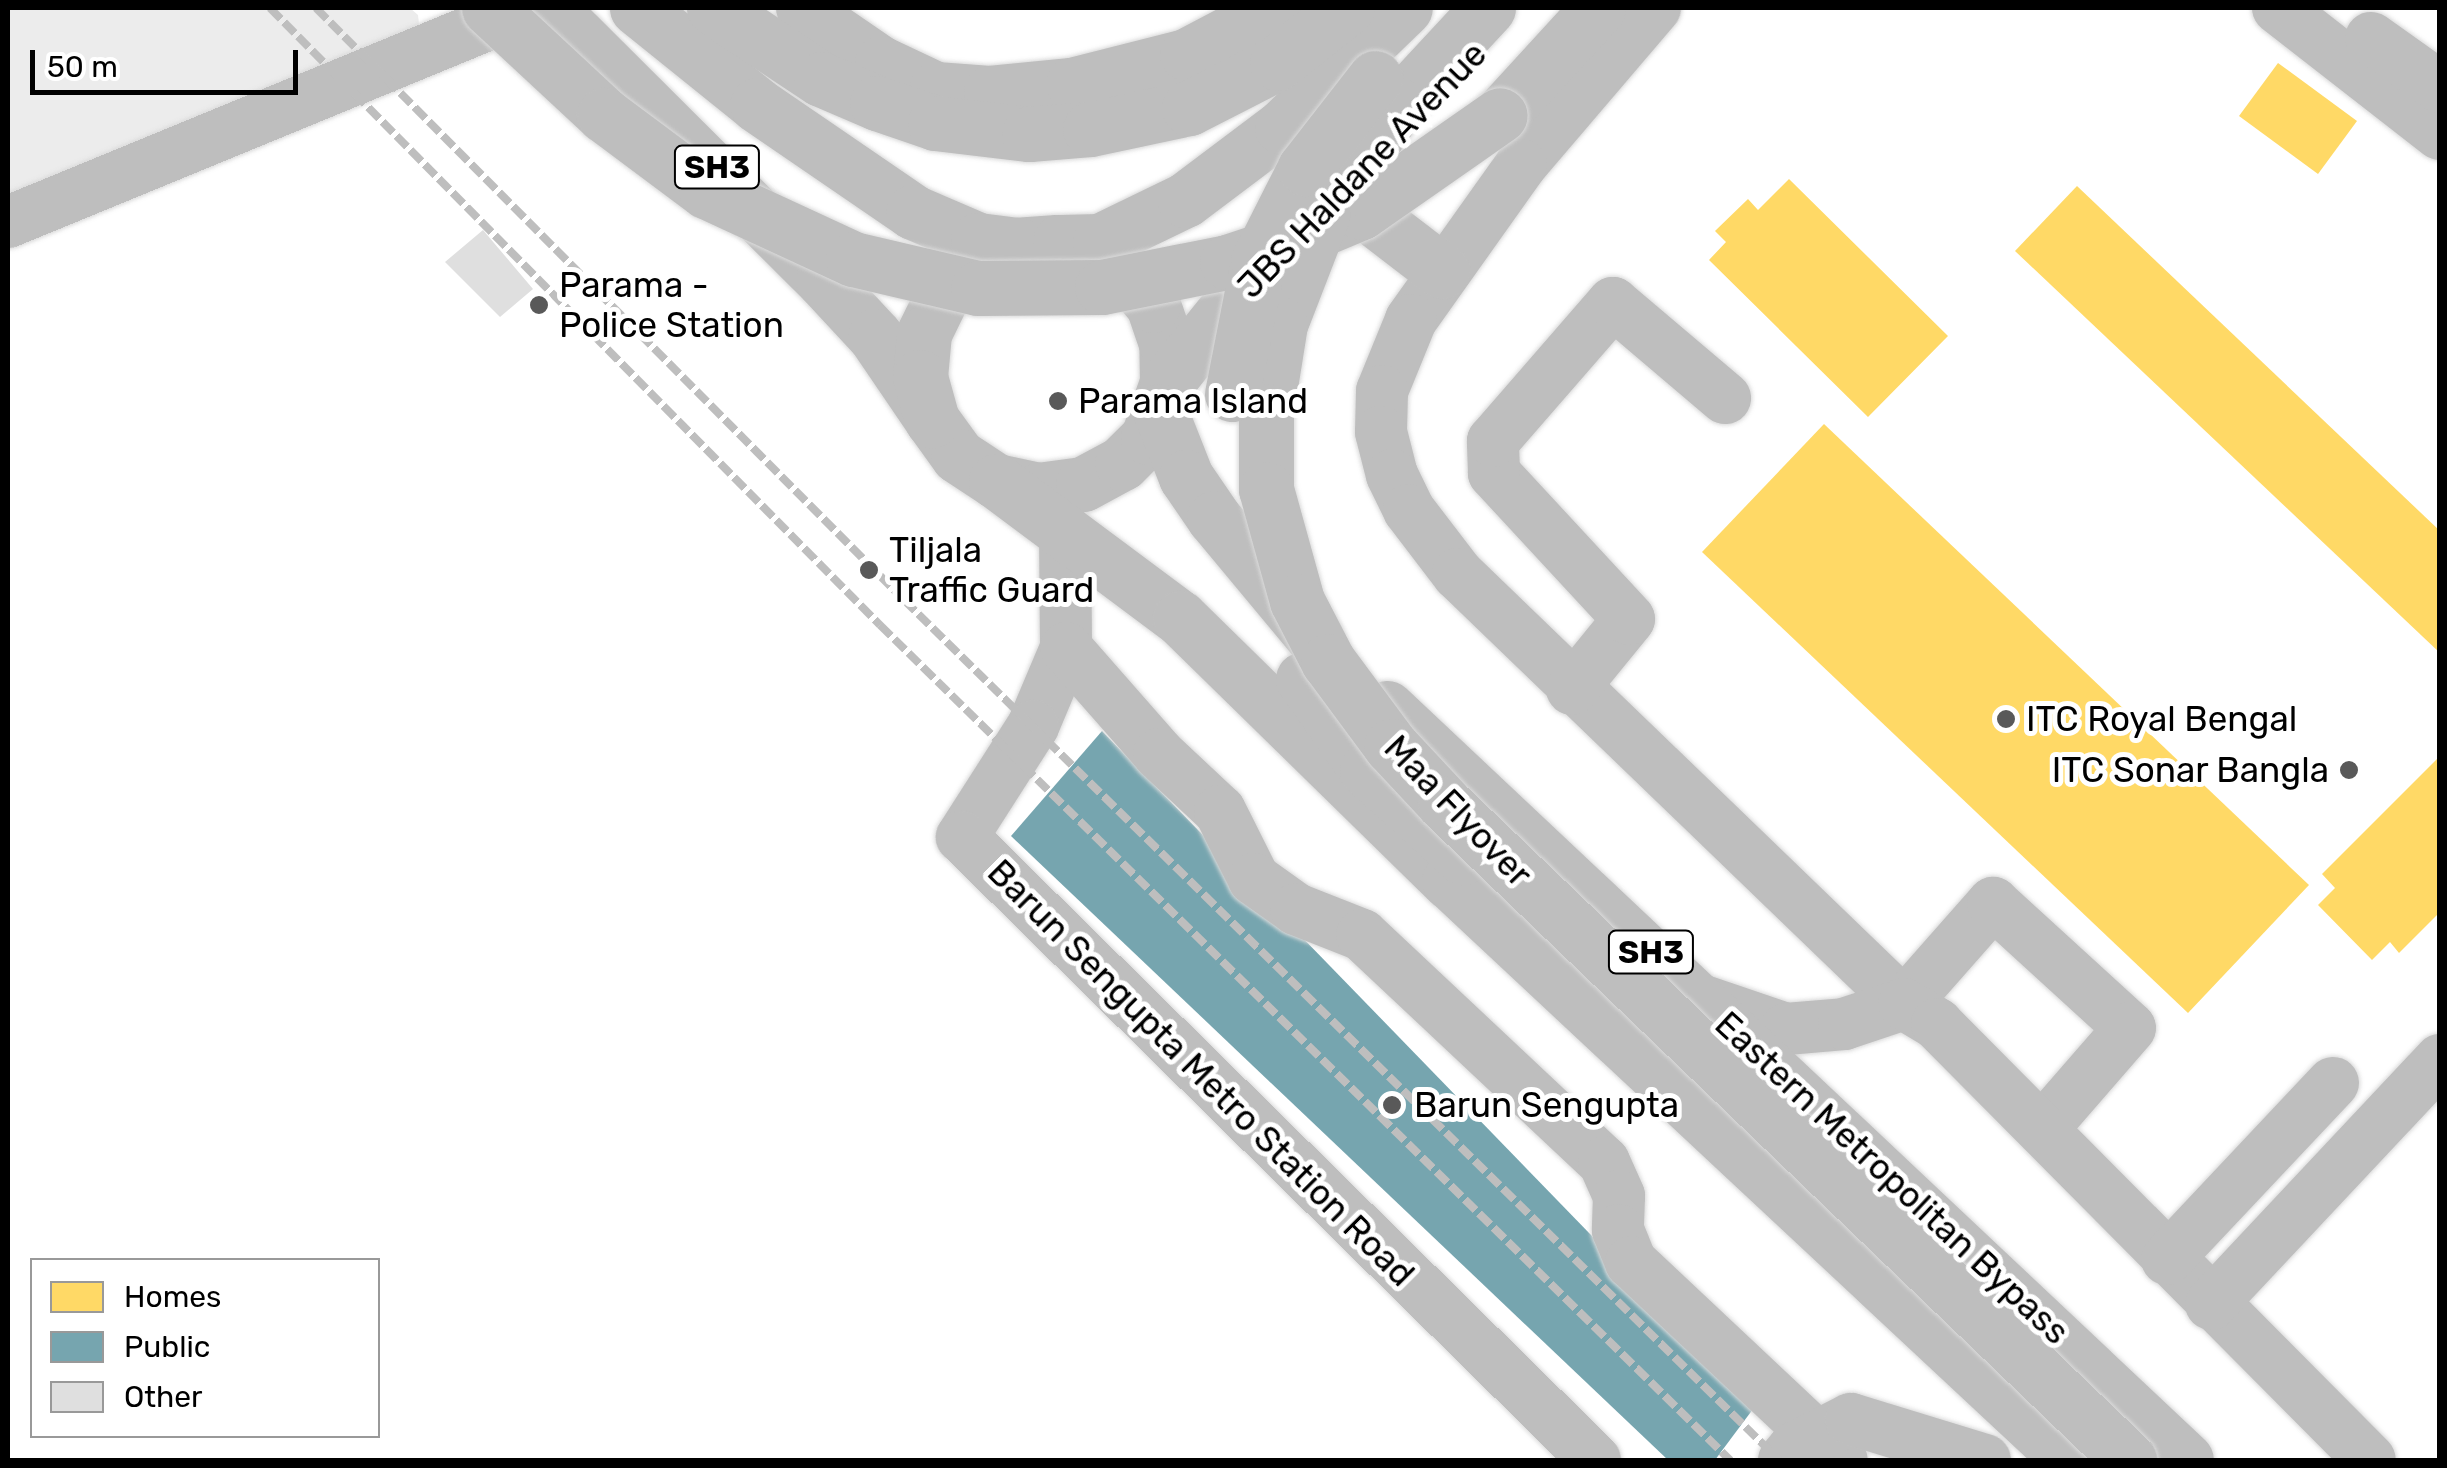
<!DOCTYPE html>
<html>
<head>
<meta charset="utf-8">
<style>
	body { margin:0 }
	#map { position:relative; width:2447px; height:1468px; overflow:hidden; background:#fff; font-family:Rubik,sans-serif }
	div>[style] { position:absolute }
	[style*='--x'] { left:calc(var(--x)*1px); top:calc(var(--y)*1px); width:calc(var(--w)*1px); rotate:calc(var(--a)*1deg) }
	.green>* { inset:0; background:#ececec }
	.homes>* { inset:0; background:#ffd966 }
	.public>* { inset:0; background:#76a5af }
	.building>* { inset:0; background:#dfdfdf }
	.roads { filter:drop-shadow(0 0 2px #dbdbdb) drop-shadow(0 0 2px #dbdbdb) }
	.minor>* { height:52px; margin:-26px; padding:0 26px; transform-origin:26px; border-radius:26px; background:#bebebe }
	.major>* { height:55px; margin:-27.5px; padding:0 27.5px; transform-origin:27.5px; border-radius:27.5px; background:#bebebe }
	.highway>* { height:55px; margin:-27.5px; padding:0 27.5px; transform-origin:27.5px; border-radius:27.5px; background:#bebebe }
	.rail>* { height:8px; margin-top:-4px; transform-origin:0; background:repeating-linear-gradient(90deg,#bebebe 0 15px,transparent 0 20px) }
	.bridges { filter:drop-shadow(0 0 2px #dbdbdb) drop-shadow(0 0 2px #dbdbdb) }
	.highway-bridge>* { height:55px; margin:-27.5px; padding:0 27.5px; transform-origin:27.5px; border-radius:27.5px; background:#bebebe }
	.dots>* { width:28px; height:28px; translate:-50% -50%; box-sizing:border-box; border:5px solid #fff; border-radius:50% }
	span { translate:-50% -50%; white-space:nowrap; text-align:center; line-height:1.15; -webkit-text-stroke:10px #fff; paint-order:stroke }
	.shield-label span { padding:2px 8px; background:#fff; border:2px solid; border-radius:8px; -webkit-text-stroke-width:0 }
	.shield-label { font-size:32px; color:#000; font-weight:700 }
	.street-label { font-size:35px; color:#000 }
	.poi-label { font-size:35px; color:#000 }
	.left { translate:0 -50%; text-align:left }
	.right { translate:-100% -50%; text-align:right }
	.frame { position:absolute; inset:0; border:10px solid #000; pointer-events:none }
	.legend { position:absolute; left:30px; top:1258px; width:350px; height:180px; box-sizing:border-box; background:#fff; border:2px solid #999; margin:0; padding:12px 18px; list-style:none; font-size:30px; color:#000 }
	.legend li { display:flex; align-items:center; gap:20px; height:50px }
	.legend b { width:50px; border:2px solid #999 }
	.scale { position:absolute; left:30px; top:50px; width:268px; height:45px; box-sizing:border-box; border:5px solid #000; border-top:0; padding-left:12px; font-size:30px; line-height:35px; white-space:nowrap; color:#000; -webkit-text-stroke:8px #fff; paint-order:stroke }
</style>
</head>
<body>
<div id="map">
	<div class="green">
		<div style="clip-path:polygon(8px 8px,410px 8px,418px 15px,421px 42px,8px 195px)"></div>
	</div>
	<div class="homes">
		<div style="clip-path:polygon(2278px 63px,2357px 121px,2318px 174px,2239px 116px)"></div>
		<div style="clip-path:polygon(1789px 179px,1948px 336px,1868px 417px,1709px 260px,1726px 242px,1715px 231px,1748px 199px,1758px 210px)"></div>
		<div style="clip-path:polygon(2077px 186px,2440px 531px,2440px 653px,2015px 251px)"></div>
		<div style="clip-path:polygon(1824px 424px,2309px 885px,2188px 1013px,1702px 552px)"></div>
		<div style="clip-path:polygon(2440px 756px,2440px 912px,2399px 953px,2390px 942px,2372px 960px,2318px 905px,2335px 888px,2322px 874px)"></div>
	</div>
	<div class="public">
		<div style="clip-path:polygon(1102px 731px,1756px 1405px,1715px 1460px,1668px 1460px,1011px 836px)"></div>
	</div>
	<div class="building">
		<div style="clip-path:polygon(483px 230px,533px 289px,500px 317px,445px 262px)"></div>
	</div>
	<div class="roads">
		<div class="minor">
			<div style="--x:802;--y:8;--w:96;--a:34.4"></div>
			<div style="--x:881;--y:62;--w:61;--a:25.3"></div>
			<div style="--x:936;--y:88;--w:54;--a:4.2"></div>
			<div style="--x:990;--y:92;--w:82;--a:-5.6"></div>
			<div style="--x:1072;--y:84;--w:118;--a:-14.3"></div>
			<div style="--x:1186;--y:55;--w:101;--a:-27.8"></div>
			<div style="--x:1655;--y:8;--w:206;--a:130.5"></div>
			<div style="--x:1521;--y:165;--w:190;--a:125.4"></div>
			<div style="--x:1411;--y:320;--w:77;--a:112.2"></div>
			<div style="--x:1382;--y:391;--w:41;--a:91.4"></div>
			<div style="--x:1381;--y:432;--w:44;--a:75.7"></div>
			<div style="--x:1392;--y:475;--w:39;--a:64"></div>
			<div style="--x:1409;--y:510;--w:81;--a:52.6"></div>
			<div style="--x:1458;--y:574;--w:620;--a:43.95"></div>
			<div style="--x:1904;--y:1004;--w:135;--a:-48.6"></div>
			<div style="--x:1993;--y:903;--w:185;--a:42.4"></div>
			<div style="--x:2130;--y:1028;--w:133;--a:131"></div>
			<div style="--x:2278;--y:8;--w:205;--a:37.9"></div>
			<div style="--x:2371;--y:38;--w:85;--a:35.4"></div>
			<div style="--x:8;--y:222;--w:562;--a:-22.37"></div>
			<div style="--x:1065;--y:530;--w:118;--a:89.5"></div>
			<div style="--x:1066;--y:648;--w:85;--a:112.9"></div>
			<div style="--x:1033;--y:726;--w:132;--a:122.6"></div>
			<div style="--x:962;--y:837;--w:888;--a:44.54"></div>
			<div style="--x:1066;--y:648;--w:141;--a:48.7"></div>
			<div style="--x:1159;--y:754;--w:83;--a:43.1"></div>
			<div style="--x:1220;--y:811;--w:76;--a:63.4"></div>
			<div style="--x:1254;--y:879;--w:52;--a:35.5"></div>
			<div style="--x:1296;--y:909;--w:71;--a:21.5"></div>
			<div style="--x:1362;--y:935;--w:332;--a:43.2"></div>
			<div style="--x:1604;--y:1162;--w:37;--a:66"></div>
			<div style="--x:1619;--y:1196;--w:34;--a:92"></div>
			<div style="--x:1618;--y:1230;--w:35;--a:68"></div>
			<div style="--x:1631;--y:1262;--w:289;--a:43.2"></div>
			<div style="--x:1572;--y:689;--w:90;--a:-50.8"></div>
			<div style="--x:1629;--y:619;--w:199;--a:-132.8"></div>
			<div style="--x:1494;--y:473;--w:32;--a:-92"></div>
			<div style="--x:1493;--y:441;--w:183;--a:-49"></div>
			<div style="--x:1613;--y:303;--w:147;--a:40.3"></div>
			<div style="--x:1704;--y:1001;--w:87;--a:18.9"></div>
			<div style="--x:1786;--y:1029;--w:58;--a:-4.9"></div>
			<div style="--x:1844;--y:1024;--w:63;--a:-18.4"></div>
			<div style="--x:1904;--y:1004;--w:39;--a:31"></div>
			<div style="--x:1937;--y:1024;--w:614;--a:45.2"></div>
			<div style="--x:2167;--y:1259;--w:242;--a:-46.7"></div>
			<div style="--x:2211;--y:1304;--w:335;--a:-46.8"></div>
			<div style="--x:1784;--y:1460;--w:16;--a:-50"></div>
			<div style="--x:1794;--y:1448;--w:64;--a:-27"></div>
			<div style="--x:1851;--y:1419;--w:140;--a:17"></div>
		</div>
		<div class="major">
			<div style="--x:550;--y:8;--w:385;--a:44.9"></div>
			<div style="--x:823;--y:280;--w:76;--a:47.1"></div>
			<div style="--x:875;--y:336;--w:102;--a:55.8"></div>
			<div style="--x:932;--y:420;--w:44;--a:54.2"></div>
			<div style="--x:958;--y:456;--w:45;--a:33.3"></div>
			<div style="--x:996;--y:481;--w:43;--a:12.1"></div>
			<div style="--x:1038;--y:490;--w:45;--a:-7.6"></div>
			<div style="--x:1083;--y:484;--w:44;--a:-28.3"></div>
			<div style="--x:1122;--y:463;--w:37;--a:-45"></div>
			<div style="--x:1148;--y:437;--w:58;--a:-70.9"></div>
			<div style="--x:1167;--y:382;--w:39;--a:-91"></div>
			<div style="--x:1166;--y:343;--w:40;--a:-108.9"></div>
			<div style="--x:1153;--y:305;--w:39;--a:-130"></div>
			<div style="--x:1128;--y:275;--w:40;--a:-145.1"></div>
			<div style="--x:1095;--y:252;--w:39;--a:-165"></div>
			<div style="--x:1057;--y:242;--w:39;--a:176"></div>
			<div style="--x:1018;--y:245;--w:45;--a:158"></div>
			<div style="--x:976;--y:262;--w:44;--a:136.8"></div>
			<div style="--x:944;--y:292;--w:46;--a:116"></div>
			<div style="--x:924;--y:333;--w:44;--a:95.2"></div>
			<div style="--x:920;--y:377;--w:45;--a:74.4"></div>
			<div style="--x:637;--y:8;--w:154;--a:38.9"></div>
			<div style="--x:757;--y:105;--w:189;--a:34.4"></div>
			<div style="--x:913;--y:212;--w:71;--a:23.3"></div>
			<div style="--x:978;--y:240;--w:40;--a:7.1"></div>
			<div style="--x:1335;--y:189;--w:135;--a:37.5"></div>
			<div style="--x:1060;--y:242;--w:40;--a:-1.4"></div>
			<div style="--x:1100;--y:241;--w:94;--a:-25.8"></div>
			<div style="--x:1185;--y:200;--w:121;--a:-37"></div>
			<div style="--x:1282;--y:127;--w:171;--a:-44.1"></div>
			<div style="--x:1167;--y:382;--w:153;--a:-51.1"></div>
			<div style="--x:1160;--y:411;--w:71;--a:68.5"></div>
			<div style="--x:1186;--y:477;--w:50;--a:55.7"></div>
			<div style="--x:1214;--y:518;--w:156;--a:50.2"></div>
			<div style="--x:996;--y:481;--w:229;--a:36.7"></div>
			<div style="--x:1180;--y:618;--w:376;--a:44.4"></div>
			<div style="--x:1449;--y:881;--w:848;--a:43.04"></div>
			<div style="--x:1387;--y:708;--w:1097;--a:43.26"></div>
		</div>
		<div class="highway">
			<div style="--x:714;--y:8;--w:128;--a:33.6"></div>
			<div style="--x:821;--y:79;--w:61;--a:23.2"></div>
			<div style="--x:877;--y:103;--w:61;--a:19"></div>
			<div style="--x:935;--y:123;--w:95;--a:6.7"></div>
			<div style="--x:1029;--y:134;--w:61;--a:-4.7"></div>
			<div style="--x:1090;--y:129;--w:101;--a:-12"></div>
			<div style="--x:1189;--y:108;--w:99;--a:-27.1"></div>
			<div style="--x:1277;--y:63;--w:89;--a:-38.2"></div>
			<div style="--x:1500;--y:115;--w:145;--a:-47.5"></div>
			<div style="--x:1303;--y:679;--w:111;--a:54.9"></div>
			<div style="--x:1367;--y:770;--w:130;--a:42.2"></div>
		</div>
	</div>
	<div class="rail">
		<div style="--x:270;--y:8;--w:868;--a:45.33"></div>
		<div style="--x:880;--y:625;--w:1192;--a:44.49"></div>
		<div style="--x:316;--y:8;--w:834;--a:45.19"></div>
		<div style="--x:904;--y:600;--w:1227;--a:44.5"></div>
	</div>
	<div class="bridges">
		<div class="highway-bridge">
			<div style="--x:489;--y:8;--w:157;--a:42.9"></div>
			<div style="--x:604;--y:115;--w:127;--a:36.7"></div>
			<div style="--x:706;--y:191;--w:162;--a:24.8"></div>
			<div style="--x:853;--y:259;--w:128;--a:13.1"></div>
			<div style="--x:978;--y:288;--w:124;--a:-0.5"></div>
			<div style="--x:1102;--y:287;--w:127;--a:-11.3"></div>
			<div style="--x:1227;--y:262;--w:76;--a:-18.4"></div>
			<div style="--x:1299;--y:238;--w:67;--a:-22.8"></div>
			<div style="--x:1361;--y:212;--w:169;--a:-34.9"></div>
			<div style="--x:1488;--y:8;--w:132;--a:132.9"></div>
			<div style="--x:1398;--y:105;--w:131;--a:124.8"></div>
			<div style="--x:1323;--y:213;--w:119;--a:111.2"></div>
			<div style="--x:1280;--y:324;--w:88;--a:99.1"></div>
			<div style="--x:1266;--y:411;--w:78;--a:90"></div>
			<div style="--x:1266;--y:489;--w:116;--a:74.5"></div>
			<div style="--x:1297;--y:601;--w:68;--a:62.7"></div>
			<div style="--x:1328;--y:661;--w:106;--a:53.5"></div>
			<div style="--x:1391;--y:746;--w:79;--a:47"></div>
			<div style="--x:1445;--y:804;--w:948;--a:43.8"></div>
			<div style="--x:1232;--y:394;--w:136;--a:-78.9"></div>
			<div style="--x:1258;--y:261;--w:104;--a:-63.2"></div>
			<div style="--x:1305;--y:168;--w:114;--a:-52.1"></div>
		</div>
	</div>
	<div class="dots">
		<div style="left:539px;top:305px;background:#595959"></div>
		<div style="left:1058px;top:401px;background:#595959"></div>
		<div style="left:869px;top:570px;background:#595959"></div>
		<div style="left:2006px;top:719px;background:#595959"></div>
		<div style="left:2349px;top:770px;background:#595959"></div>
		<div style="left:1392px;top:1105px;background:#595959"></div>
	</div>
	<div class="shield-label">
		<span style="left:717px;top:167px">SH3</span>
		<span style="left:1651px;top:952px">SH3</span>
	</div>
	<div class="street-label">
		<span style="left:1362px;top:170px;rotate:-46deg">JBS Haldane Avenue</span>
		<span style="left:1458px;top:811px;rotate:46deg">Maa Flyover</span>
		<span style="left:1201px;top:1073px;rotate:45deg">Barun Sengupta Metro Station Road</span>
		<span style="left:1892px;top:1178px;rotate:43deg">Eastern Metropolitan Bypass</span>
	</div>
	<div class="poi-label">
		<span class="left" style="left:559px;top:305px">Parama -<br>Police Station</span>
		<span class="left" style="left:1078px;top:401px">Parama Island</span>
		<span class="left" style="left:889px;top:570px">Tiljala<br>Traffic Guard</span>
		<span class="left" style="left:2026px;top:719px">ITC Royal Bengal</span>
		<span class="right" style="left:2329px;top:770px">ITC Sonar Bangla</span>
		<span class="left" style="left:1414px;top:1105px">Barun Sengupta</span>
	</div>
	<div class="frame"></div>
	<ul class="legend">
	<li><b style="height:28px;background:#ffd966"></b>Homes</li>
	<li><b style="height:28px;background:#76a5af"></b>Public</li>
	<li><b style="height:28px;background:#dfdfdf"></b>Other</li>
	</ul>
	<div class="scale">50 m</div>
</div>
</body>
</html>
